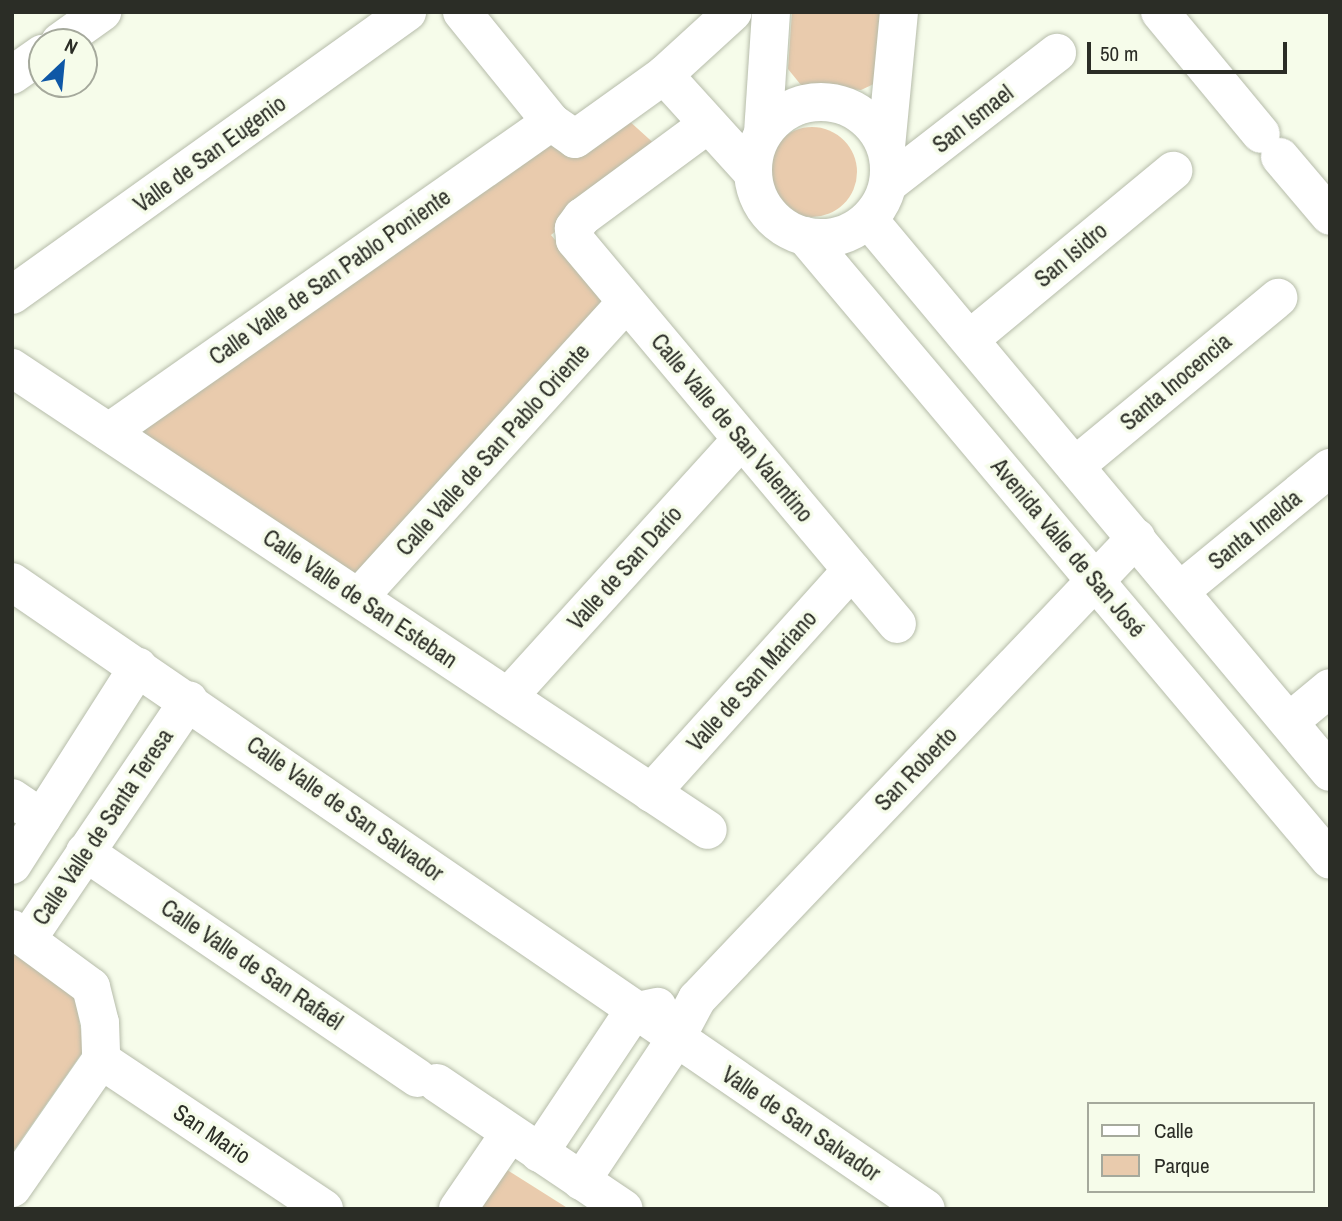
<!DOCTYPE html>
<html>
<head>
<meta charset="utf-8">
<style>
	body { margin:0 }
	#map { position:relative; width:1342px; height:1221px; overflow:hidden; background:#f6fcea; font-family:"Archivo Narrow",sans-serif }
	div>[style] { position:absolute }
	[style*='--x'] { left:calc(var(--x)*1px); top:calc(var(--y)*1px); width:calc(var(--w)*1px); rotate:calc(var(--a)*1deg) }
	.green>* { inset:0; background:#e9cbad }
	.round { border-radius:50% }
	.roads { filter:drop-shadow(0 0 2px #b6bcaa) drop-shadow(0 0 2px #b6bcaa) }
	.minor>* { height:38px; margin:-19px; padding:0 19px; transform-origin:19px; border-radius:19px; background:#fff }
	.minor>.ring { margin:-19px; padding:0; box-sizing:content-box; background:none; border:38px solid #fff; border-radius:50% }
	span { translate:-50% -50%; white-space:nowrap; text-align:center; line-height:1.15; -webkit-text-stroke:7px #f6fcea; paint-order:stroke }
	.street-label { font-size:23px; color:#2b2d26 }
	.frame { position:absolute; inset:0; border:14px solid #2b2d26; pointer-events:none }
	.legend { position:absolute; left:1087px; top:1102px; width:228px; height:91px; box-sizing:border-box; background:#f6fcea; border:2px solid #a5a99c; margin:0; padding:9px 12px; list-style:none; font-size:21px; color:#2b2d26 }
	.legend li { display:flex; align-items:center; gap:14px; height:35px }
	.legend b { width:35px; border:2px solid #a5a99c }
	.north { position:absolute; left:28px; top:28px; width:70px; height:70px; box-sizing:border-box; background:#f6fcea; border:2px solid #a5a99c; border-radius:50%; rotate:26deg; font-size:19px; font-weight:700; line-height:28px; text-align:center; color:#2b2d26 }
	.north::after { content:''; display:block; margin:auto; width:24px; height:32px; background:#0e57a6; clip-path:polygon(50% 0,100% 100%,50% 72%,0 100%) }
	.scale { position:absolute; left:1087px; top:42px; width:200px; height:32px; box-sizing:border-box; border:4px solid #2b2d26; border-top:0; padding-left:9px; font-size:21px; line-height:24px; white-space:nowrap; color:#2b2d26; -webkit-text-stroke:5px #f6fcea; paint-order:stroke }
</style>
</head>
<body>
<div id="map">
	<div class="green">
		<div style="clip-path:polygon(792px 12px,887px 12px,878px 82px,861px 90px,801px 85px,788px 69px)"></div>
		<div style="clip-path:polygon(627px 119px,659px 148px,551px 235px,610px 306px,357px 578px,142px 432px,554px 131px)"></div>
		<div class="round" style="left:767px;top:127px;width:90px;height:90px"></div>
		<div style="clip-path:polygon(12px 952px,75px 995px,84px 1050px,12px 1153px)"></div>
		<div style="clip-path:polygon(504px 1168px,569px 1209px,476px 1209px)"></div>
	</div>
	<div class="roads">
		<div class="minor">
			<div style="--x:462;--y:12;--w:141;--a:51"></div>
			<div style="--x:551;--y:122;--w:29;--a:35"></div>
			<div style="--x:575;--y:139;--w:110;--a:-35.7"></div>
			<div style="--x:664;--y:75;--w:93;--a:-42.4"></div>
			<div style="--x:1160;--y:12;--w:158;--a:50.4"></div>
			<div style="--x:60;--y:42;--w:52;--a:-35.5"></div>
			<div style="--x:12;--y:75;--w:37;--a:-35"></div>
			<div style="--x:664;--y:75;--w:131;--a:47.8"></div>
			<div class="ring" style="left:753px;top:102px;width:98px;height:98px"></div>
			<div style="--x:707;--y:125;--w:155;--a:143.6"></div>
			<div style="--x:582;--y:217;--w:14;--a:126"></div>
			<div style="--x:574;--y:228;--w:12;--a:85"></div>
			<div style="--x:575;--y:240;--w:501;--a:50.02"></div>
			<div style="--x:763;--y:133;--w:121;--a:-86.2"></div>
			<div style="--x:886;--y:147;--w:136;--a:-84.5"></div>
			<div style="--x:1280;--y:157;--w:77;--a:49.7"></div>
			<div style="--x:888;--y:184;--w:214;--a:-37.8"></div>
			<div style="--x:869;--y:220;--w:719;--a:50.13"></div>
			<div style="--x:805;--y:236;--w:815;--a:49.92"></div>
			<div style="--x:12;--y:295;--w:486;--a:-35.6"></div>
			<div style="--x:970;--y:339;--w:264;--a:-39.6"></div>
			<div style="--x:12;--y:368;--w:835;--a:33.58"></div>
			<div style="--x:109;--y:432;--w:540;--a:-35.04"></div>
			<div style="--x:1075;--y:466;--w:264;--a:-39.6"></div>
			<div style="--x:12;--y:582;--w:1108;--a:34.45"></div>
			<div style="--x:1180;--y:591;--w:194;--a:-39.4"></div>
			<div style="--x:359;--y:597;--w:397;--a:-47.8"></div>
			<div style="--x:508;--y:697;--w:348;--a:-47.8"></div>
			<div style="--x:1289;--y:722;--w:53;--a:-39.7"></div>
			<div style="--x:651;--y:793;--w:300;--a:-48"></div>
			<div style="--x:12;--y:798;--w:36;--a:34"></div>
			<div style="--x:85;--y:852;--w:402;--a:34.2"></div>
			<div style="--x:12;--y:865;--w:235;--a:-57.5"></div>
			<div style="--x:12;--y:929;--w:98;--a:36.3"></div>
			<div style="--x:91;--y:987;--w:37;--a:76"></div>
			<div style="--x:100;--y:1023;--w:37;--a:88"></div>
			<div style="--x:101;--y:1060;--w:156;--a:124.8"></div>
			<div style="--x:28;--y:938;--w:287;--a:-55.9"></div>
			<div style="--x:101;--y:1060;--w:268;--a:33.7"></div>
			<div style="--x:437;--y:1083;--w:225;--a:34"></div>
			<div style="--x:539;--y:1153;--w:169;--a:-56.3"></div>
			<div style="--x:633;--y:1012;--w:25;--a:-12"></div>
			<div style="--x:581;--y:1181;--w:169;--a:-56.3"></div>
			<div style="--x:675;--y:1040;--w:47;--a:-61.8"></div>
			<div style="--x:697;--y:999;--w:637;--a:-46.4"></div>
			<div style="--x:458;--y:1209;--w:92;--a:-55.6"></div>
		</div>
	</div>
	<div class="street-label">
		<span style="left:973px;top:119px;rotate:-38deg">San Ismael</span>
		<span style="left:210px;top:154px;rotate:-36deg">Valle de San Eugenio</span>
		<span style="left:1071px;top:255px;rotate:-40deg">San Isidro</span>
		<span style="left:330px;top:277px;rotate:-35deg">Calle Valle de San Pablo Poniente</span>
		<span style="left:1176px;top:382px;rotate:-40deg">Santa Inocencia</span>
		<span style="left:732px;top:428px;rotate:50deg">Calle Valle de San Valentino</span>
		<span style="left:493px;top:450px;rotate:-48deg">Calle Valle de San Pablo Oriente</span>
		<span style="left:1255px;top:530px;rotate:-39deg">Santa Imelda</span>
		<span style="left:1068px;top:548px;rotate:50deg">Avenida Valle de San José</span>
		<span style="left:625px;top:568px;rotate:-48deg">Valle de San Darío</span>
		<span style="left:360px;top:599px;rotate:34deg">Calle Valle de San Esteban</span>
		<span style="left:752px;top:681px;rotate:-48deg">Valle de San Mariano</span>
		<span style="left:916px;top:769px;rotate:-46deg">San Roberto</span>
		<span style="left:345px;top:809px;rotate:35deg">Calle Valle de San Salvador</span>
		<span style="left:103px;top:827px;rotate:-56deg">Calle Valle de Santa Teresa</span>
		<span style="left:252px;top:965px;rotate:34deg">Calle Valle de San Rafaél</span>
		<span style="left:801px;top:1124px;rotate:34deg">Valle de San Salvador</span>
		<span style="left:212px;top:1134px;rotate:34deg">San Mario</span>
	</div>
	<div class="frame"></div>
	<ul class="legend">
	<li><b style="height:9px;background:#fff"></b>Calle</li>
	<li><b style="height:19px;background:#e9cbad"></b>Parque</li>
	</ul>
	<div class="north">N</div>
	<div class="scale">50 m</div>
</div>
</body>
</html>
